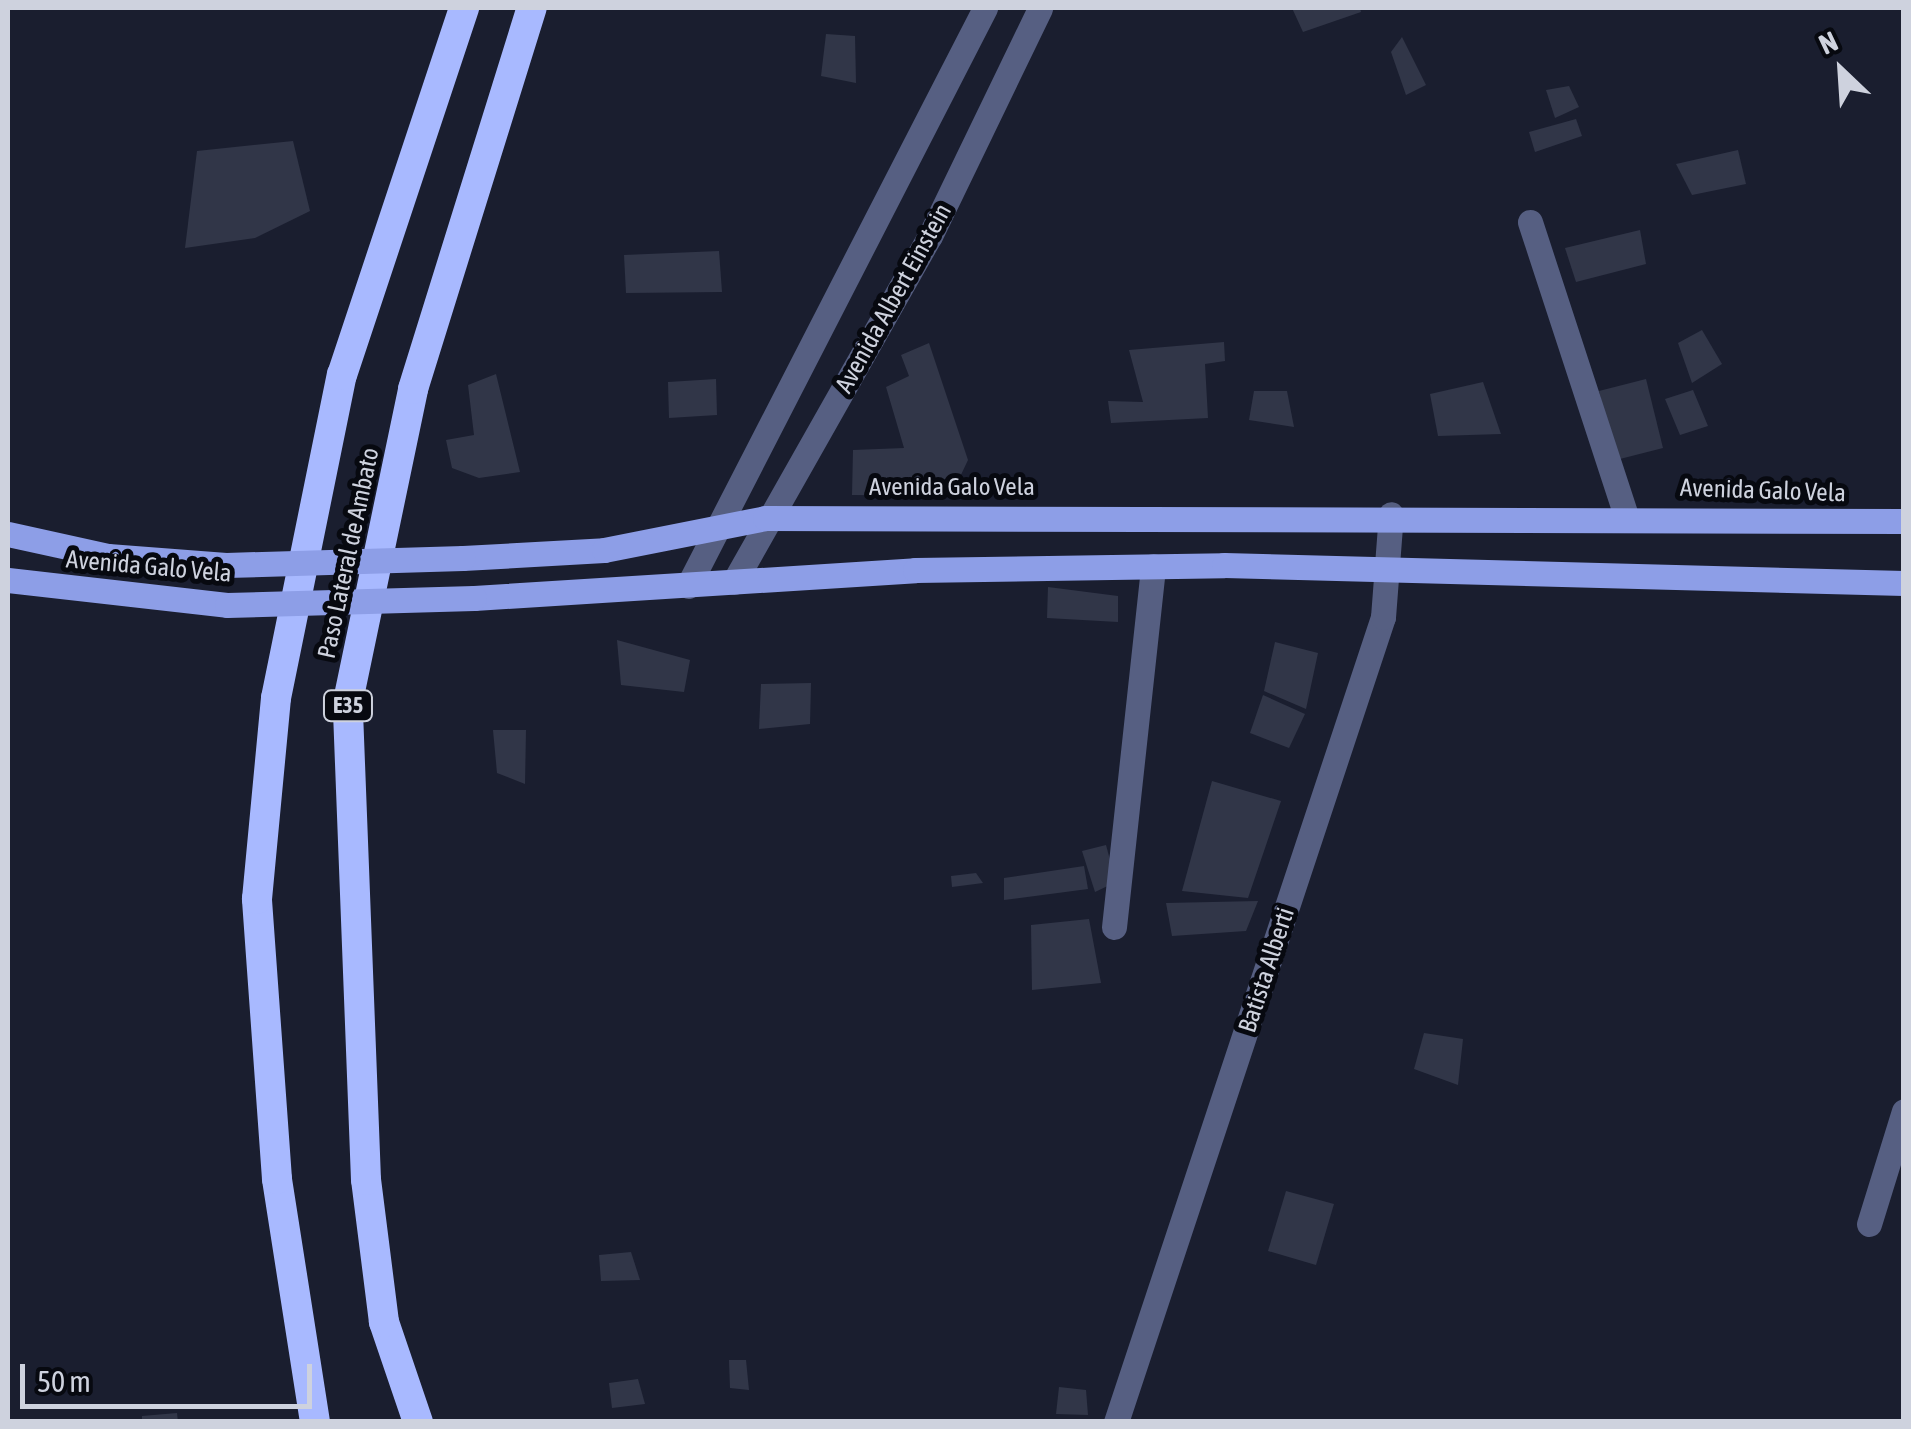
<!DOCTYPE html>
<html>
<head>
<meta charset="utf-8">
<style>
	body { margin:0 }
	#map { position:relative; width:1911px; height:1429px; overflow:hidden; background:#1a1e2f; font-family:"Asap Condensed",sans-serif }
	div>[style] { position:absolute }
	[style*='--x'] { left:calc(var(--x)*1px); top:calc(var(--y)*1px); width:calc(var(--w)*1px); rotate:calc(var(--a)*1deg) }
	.building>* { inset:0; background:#313648 }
	.minor>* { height:25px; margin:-12.5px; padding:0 12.5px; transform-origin:12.5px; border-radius:12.5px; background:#565f82 }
	.major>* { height:25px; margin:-12.5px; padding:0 12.5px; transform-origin:12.5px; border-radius:12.5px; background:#8d9ee7 }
	.highway>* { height:30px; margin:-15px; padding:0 15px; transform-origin:15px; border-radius:15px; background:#a8b9ff }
	.major-bridge>* { height:25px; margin:-12.5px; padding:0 12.5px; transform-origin:12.5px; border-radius:12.5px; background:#8d9ee7 }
	span { translate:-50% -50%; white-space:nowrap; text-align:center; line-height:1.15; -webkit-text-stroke:10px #070910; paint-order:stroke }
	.shield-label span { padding:2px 8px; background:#070910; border:2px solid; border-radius:8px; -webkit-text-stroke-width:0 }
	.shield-label { font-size:22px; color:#ced2de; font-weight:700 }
	.street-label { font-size:25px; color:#ced2de }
	.frame { position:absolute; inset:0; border:10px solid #ced2de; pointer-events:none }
	.north { position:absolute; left:1791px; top:20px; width:100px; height:100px; -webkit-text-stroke:8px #070910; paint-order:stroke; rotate:335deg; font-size:28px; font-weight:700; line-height:40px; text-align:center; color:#ced2de }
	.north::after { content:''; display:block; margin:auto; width:35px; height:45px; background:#ced2de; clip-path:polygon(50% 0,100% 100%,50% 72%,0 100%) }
	.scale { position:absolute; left:20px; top:1364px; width:292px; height:45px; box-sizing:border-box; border:5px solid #ced2de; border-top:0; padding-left:12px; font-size:30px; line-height:35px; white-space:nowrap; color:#ced2de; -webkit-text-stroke:8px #070910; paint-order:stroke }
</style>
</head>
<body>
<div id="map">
	<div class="building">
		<div style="clip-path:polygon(1292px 8px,1360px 8px,1361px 12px,1303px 32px)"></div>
		<div style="clip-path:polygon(826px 34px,855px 36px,856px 83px,821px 76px)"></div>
		<div style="clip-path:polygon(1402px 37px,1426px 85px,1406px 95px,1391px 52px)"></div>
		<div style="clip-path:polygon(1569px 86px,1579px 107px,1555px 118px,1546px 90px)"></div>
		<div style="clip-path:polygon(1576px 119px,1582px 136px,1535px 152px,1529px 132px)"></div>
		<div style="clip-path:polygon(293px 141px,310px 211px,255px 238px,185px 248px,197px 151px)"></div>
		<div style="clip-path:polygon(1738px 150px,1746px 184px,1692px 195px,1676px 164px)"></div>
		<div style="clip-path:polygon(1640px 230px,1646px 264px,1576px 282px,1565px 248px)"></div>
		<div style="clip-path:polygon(719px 251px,722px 292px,626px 293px,624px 255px)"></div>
		<div style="clip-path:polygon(1702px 330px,1722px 364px,1692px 383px,1678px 343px)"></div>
		<div style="clip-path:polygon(1224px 342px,1225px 361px,1205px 364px,1208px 418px,1111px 423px,1108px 401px,1143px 402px,1129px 350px)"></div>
		<div style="clip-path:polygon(929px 343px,968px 460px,951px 496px,852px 495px,853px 450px,904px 448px,886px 387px,909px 376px,901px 355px)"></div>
		<div style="clip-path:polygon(496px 374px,520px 472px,479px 478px,452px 468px,446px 440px,474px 435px,468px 385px)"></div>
		<div style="clip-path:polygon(716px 379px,717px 415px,669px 418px,668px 382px)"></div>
		<div style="clip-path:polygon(1646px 379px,1663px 448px,1616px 460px,1599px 391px)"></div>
		<div style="clip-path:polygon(1483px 382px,1501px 434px,1438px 436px,1430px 394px)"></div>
		<div style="clip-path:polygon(1693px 390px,1708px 426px,1680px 435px,1665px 399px)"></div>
		<div style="clip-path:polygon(1254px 391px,1287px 391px,1294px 427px,1249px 420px)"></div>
		<div style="clip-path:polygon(1048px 587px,1118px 596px,1118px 622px,1047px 618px)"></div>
		<div style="clip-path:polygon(617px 640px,690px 660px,684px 692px,621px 685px)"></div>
		<div style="clip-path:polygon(1275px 642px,1318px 653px,1306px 709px,1264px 691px)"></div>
		<div style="clip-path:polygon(811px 683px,810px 724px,759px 729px,761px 684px)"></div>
		<div style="clip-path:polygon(1263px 695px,1305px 714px,1289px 748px,1250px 733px)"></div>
		<div style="clip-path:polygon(493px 730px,526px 730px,525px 784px,497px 773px)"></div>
		<div style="clip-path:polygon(1212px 781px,1281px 801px,1248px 898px,1182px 891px)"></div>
		<div style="clip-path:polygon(1106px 845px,1116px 882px,1095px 892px,1082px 851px)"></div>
		<div style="clip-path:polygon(1084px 866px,1088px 889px,1004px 900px,1004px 878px)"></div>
		<div style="clip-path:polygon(976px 873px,983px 883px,952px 887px,951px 876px)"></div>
		<div style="clip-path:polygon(1258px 901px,1246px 931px,1172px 936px,1166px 903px)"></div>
		<div style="clip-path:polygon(1089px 919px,1101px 983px,1032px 990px,1031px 925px)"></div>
		<div style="clip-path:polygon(1424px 1033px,1463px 1039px,1458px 1085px,1414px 1069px)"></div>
		<div style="clip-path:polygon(1286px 1191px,1334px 1204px,1316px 1265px,1268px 1251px)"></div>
		<div style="clip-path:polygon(631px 1252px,640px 1280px,601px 1281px,599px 1255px)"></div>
		<div style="clip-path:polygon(729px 1360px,746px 1360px,749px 1390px,730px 1388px)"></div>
		<div style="clip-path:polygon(638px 1379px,645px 1404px,612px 1408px,609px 1383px)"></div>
		<div style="clip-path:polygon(1059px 1387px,1086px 1390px,1088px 1415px,1056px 1414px)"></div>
		<div style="clip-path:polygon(177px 1413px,178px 1422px,142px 1422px,142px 1416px)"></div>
	</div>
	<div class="minor">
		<div style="--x:1530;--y:222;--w:308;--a:71.9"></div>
		<div style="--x:734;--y:582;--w:398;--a:-60.5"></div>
		<div style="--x:930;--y:236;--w:253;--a:-64.2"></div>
		<div style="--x:688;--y:586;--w:650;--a:-62.8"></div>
		<div style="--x:1114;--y:927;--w:363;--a:-83.8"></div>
		<div style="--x:1869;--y:1224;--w:118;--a:-72.8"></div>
		<div style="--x:1116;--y:1422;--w:848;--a:-71.65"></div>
		<div style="--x:1383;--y:617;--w:103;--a:-85.6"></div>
	</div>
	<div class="major">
		<div style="--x:8;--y:534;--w:102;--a:12.4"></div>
		<div style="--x:108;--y:556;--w:118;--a:4.4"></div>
		<div style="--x:463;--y:558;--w:141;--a:-3.2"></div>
		<div style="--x:604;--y:550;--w:164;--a:-11.2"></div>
		<div style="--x:765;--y:518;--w:1139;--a:0.15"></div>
		<div style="--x:8;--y:580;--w:220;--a:6.5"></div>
		<div style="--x:474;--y:598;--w:442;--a:-3.6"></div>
		<div style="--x:915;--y:570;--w:309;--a:-0.9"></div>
		<div style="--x:1224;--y:565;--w:680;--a:1.52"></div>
	</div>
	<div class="highway">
		<div style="--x:315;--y:1422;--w:246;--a:-98.9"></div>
		<div style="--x:277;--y:1179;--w:281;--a:-94.1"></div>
		<div style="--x:257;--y:899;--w:202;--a:-84.6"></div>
		<div style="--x:276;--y:698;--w:330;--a:-78.5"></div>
		<div style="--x:342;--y:375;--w:387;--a:-71.6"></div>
		<div style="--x:418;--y:1422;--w:106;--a:-108.8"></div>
		<div style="--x:384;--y:1322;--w:143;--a:-97.2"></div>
		<div style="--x:366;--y:1180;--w:479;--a:-92.2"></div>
		<div style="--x:348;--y:701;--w:319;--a:-78.2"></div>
		<div style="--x:413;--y:389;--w:399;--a:-72.7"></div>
	</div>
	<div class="major-bridge">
		<div style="--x:226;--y:565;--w:237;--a:-1.7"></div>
		<div style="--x:227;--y:605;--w:247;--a:-1.6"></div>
	</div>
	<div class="shield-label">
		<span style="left:348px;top:706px">E35</span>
	</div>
	<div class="street-label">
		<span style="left:893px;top:298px;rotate:-61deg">Avenida Albert Einstein</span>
		<span style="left:952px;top:486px">Avenida Galo Vela</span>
		<span style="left:1763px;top:490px;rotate:2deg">Avenida Galo Vela</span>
		<span style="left:348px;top:553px;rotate:-78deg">Paso Lateral de Ambato</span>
		<span style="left:149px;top:566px;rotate:5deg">Avenida Galo Vela</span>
		<span style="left:1266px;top:970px;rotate:-72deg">Batista Alberti</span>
	</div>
	<div class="frame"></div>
	<div class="north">N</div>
	<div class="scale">50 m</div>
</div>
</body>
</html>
